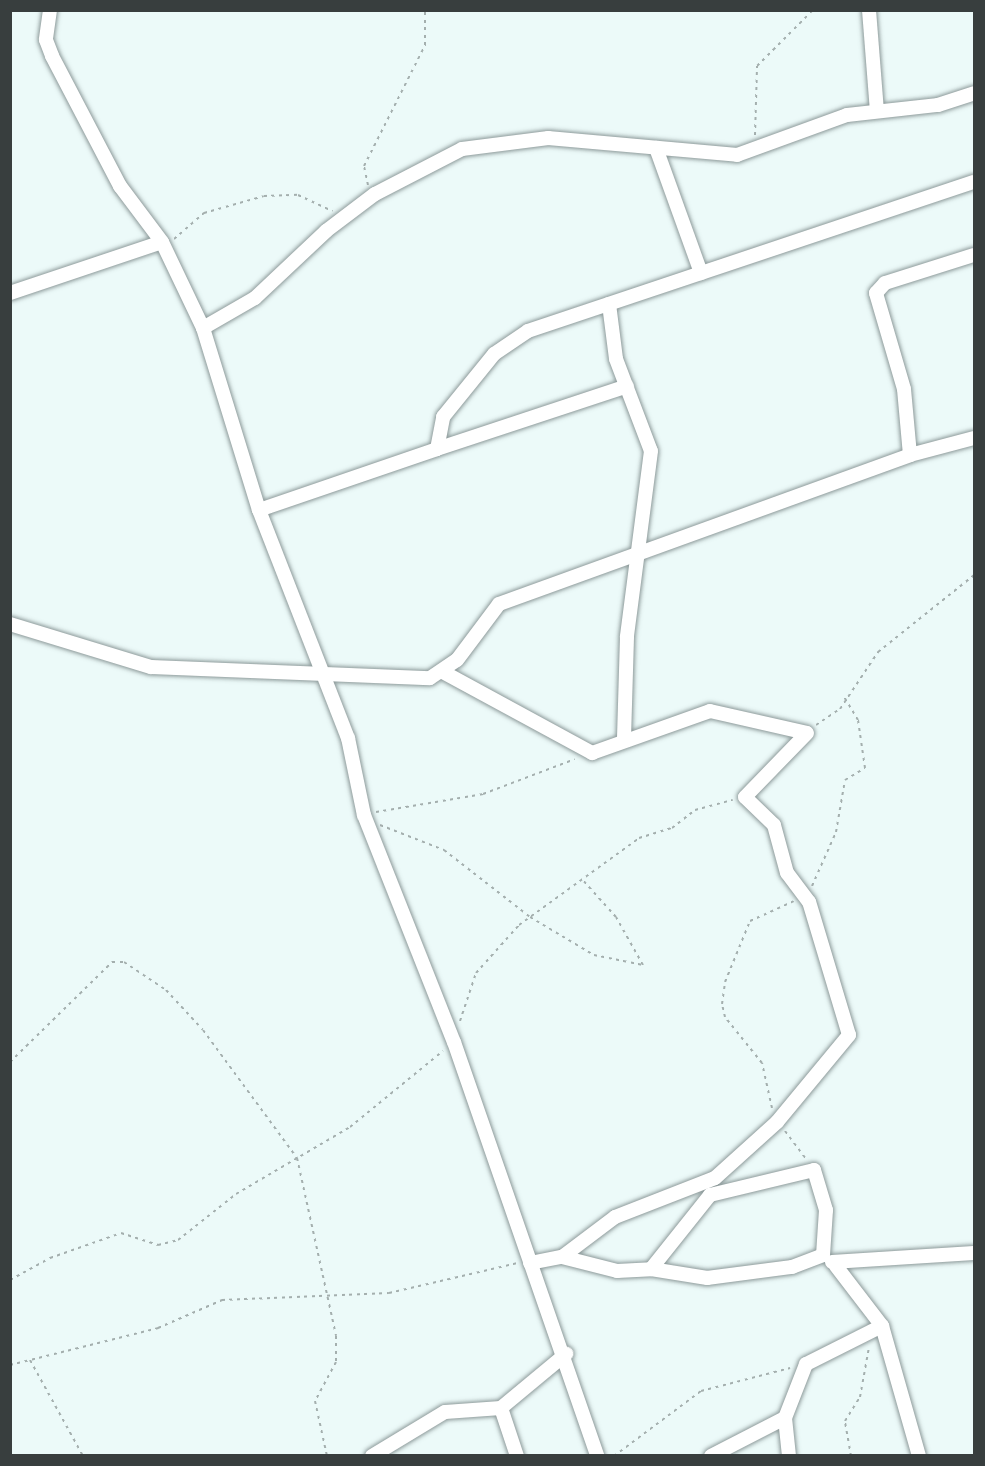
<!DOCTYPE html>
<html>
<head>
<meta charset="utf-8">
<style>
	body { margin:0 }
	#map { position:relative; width:985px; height:1466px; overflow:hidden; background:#ecfaf9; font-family:"Titillium Web",sans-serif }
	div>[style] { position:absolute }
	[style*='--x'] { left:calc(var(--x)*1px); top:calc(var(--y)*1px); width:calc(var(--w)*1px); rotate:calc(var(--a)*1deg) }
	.path>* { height:2px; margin-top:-1px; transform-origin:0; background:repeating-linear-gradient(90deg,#a4afae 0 3px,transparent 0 7.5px) }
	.roads { filter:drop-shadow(0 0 2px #8d9a9a) drop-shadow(0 0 2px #8d9a9a) }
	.minor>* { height:14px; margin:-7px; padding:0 7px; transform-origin:7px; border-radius:7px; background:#fff }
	span { translate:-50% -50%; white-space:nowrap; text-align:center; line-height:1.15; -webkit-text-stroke:6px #ecfaf9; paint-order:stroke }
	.frame { position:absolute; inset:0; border:12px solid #383e3e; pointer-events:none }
</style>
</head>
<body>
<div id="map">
	<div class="path">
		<div style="--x:755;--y:135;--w:69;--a:-88.3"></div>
		<div style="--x:757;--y:66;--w:79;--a:-45"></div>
		<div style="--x:368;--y:185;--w:19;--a:-102"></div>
		<div style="--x:364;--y:166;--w:136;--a:-63.2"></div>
		<div style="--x:425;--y:45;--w:35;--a:-90"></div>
		<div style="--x:174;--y:239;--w:40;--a:-41"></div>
		<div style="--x:204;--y:213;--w:62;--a:-15.8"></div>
		<div style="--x:264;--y:196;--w:34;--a:-2"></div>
		<div style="--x:298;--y:195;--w:38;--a:25"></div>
		<div style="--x:816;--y:725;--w:29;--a:-34"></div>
		<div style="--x:840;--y:709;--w:69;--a:-56.3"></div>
		<div style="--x:878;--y:652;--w:123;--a:-38.7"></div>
		<div style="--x:376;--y:812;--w:109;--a:-9.5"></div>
		<div style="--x:483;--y:794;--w:98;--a:-20.8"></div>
		<div style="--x:380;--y:825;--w:69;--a:21.3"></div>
		<div style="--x:444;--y:850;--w:109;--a:37.9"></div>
		<div style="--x:530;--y:917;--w:74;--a:30.7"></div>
		<div style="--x:594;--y:955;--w:50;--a:11.5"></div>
		<div style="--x:643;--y:965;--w:55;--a:-119.4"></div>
		<div style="--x:616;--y:917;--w:52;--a:-131.9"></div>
		<div style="--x:812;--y:886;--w:59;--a:-66"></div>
		<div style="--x:836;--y:832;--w:53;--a:-80.2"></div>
		<div style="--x:845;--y:780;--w:23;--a:-31"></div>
		<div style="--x:865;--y:768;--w:49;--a:-98.3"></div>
		<div style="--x:858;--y:720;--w:26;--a:-121"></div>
		<div style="--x:460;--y:1021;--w:51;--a:-71.6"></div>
		<div style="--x:476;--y:973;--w:64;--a:-48.1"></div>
		<div style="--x:519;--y:925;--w:148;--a:-35.9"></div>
		<div style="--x:639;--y:838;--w:34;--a:-17"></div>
		<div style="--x:672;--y:828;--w:29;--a:-38"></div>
		<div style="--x:695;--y:810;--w:39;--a:-15"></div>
		<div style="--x:10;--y:1062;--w:143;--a:-44.4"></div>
		<div style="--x:112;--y:962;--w:12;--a:0"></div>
		<div style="--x:124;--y:962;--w:50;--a:33.7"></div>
		<div style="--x:166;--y:990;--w:54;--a:47.2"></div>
		<div style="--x:203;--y:1030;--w:159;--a:53.7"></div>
		<div style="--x:297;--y:1158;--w:182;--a:77.6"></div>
		<div style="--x:336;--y:1336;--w:26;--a:90"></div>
		<div style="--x:336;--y:1362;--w:44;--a:118.3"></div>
		<div style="--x:315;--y:1401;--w:56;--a:77.7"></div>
		<div style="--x:772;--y:1108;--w:46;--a:-102.5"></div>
		<div style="--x:762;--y:1063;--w:59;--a:-128.8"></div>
		<div style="--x:725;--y:1017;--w:13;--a:-103"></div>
		<div style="--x:722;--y:1004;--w:22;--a:-82"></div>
		<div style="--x:725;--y:982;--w:66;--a:-67.7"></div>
		<div style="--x:750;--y:921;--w:48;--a:-24.4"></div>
		<div style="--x:785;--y:1131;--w:36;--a:53"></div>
		<div style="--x:10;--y:1280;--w:46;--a:-28.8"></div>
		<div style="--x:50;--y:1258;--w:75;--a:-19.4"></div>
		<div style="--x:121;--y:1233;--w:39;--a:18"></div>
		<div style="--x:158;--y:1245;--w:21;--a:-14"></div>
		<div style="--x:178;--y:1240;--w:74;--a:-38.4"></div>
		<div style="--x:236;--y:1194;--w:132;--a:-30.4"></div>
		<div style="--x:350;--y:1127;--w:120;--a:-39.3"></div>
		<div style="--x:30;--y:1360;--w:110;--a:61.1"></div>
		<div style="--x:10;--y:1365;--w:153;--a:-14"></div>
		<div style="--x:158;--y:1328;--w:70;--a:-23.6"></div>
		<div style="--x:222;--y:1300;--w:167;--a:-2.4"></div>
		<div style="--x:389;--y:1293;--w:132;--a:-13.1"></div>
		<div style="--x:614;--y:1456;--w:109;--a:-36.8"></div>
		<div style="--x:701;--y:1391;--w:92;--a:-14.5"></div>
		<div style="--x:851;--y:1456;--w:36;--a:-100"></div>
		<div style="--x:845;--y:1421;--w:28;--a:-58"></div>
		<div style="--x:860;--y:1397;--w:51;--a:-79.8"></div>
	</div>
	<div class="roads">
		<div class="minor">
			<div style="--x:50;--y:10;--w:30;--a:98"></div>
			<div style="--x:46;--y:40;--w:17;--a:69"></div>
			<div style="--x:52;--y:56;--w:147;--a:62.4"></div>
			<div style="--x:120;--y:186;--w:70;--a:53.1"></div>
			<div style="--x:869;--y:10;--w:101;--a:85.5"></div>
			<div style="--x:656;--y:148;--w:133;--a:70.2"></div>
			<div style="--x:10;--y:293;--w:160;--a:-18.5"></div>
			<div style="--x:162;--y:242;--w:95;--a:64.5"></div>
			<div style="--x:203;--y:328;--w:190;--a:72.9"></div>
			<div style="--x:259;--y:510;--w:245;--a:68.7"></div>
			<div style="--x:348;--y:738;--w:79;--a:78.3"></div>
			<div style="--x:364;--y:815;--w:244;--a:68.4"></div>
			<div style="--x:454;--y:1042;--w:438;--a:70.9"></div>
			<div style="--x:609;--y:304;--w:55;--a:82.7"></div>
			<div style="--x:616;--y:359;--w:98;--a:69.2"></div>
			<div style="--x:651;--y:451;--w:188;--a:97.4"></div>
			<div style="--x:627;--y:637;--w:104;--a:91.7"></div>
			<div style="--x:203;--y:328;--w:60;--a:-30"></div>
			<div style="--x:255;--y:298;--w:98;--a:-43.3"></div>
			<div style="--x:326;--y:231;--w:61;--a:-37.1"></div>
			<div style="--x:375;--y:194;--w:98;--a:-27.3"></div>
			<div style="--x:462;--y:149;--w:87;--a:-7.3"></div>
			<div style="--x:548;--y:138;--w:190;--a:5.1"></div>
			<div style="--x:737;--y:155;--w:117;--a:-20"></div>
			<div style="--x:847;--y:115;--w:92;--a:-6.3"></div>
			<div style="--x:938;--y:105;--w:38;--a:-18"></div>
			<div style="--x:437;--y:449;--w:200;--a:-18.3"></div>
			<div style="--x:910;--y:455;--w:66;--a:-95.2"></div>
			<div style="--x:904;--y:389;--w:100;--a:-106.3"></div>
			<div style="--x:876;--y:293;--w:13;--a:-48"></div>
			<div style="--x:885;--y:283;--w:93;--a:-17.5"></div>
			<div style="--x:259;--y:510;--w:188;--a:-18.9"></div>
			<div style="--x:437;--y:449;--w:33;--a:-79"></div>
			<div style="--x:443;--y:417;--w:81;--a:-51"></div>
			<div style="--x:494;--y:354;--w:41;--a:-34.1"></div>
			<div style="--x:528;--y:331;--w:470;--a:-18.5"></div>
			<div style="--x:10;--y:624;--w:147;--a:17"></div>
			<div style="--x:151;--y:667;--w:279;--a:2.3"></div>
			<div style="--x:430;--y:678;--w:32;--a:-34"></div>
			<div style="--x:457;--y:660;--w:70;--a:-53.1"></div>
			<div style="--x:499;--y:604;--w:437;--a:-19.9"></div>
			<div style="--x:910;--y:455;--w:66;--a:-14.9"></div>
			<div style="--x:443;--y:672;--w:170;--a:28.5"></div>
			<div style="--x:592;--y:753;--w:125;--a:-19.6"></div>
			<div style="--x:710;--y:711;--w:99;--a:12.8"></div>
			<div style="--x:562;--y:1257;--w:57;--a:14.3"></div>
			<div style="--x:617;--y:1271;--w:34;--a:-3"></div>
			<div style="--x:651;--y:1269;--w:57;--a:9.1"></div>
			<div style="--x:707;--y:1278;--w:86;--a:-7.4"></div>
			<div style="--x:792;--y:1267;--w:33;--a:-21"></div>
			<div style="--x:832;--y:1262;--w:142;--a:-3.6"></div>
			<div style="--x:530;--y:1263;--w:33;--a:-11"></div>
			<div style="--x:562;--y:1257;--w:66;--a:-37"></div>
			<div style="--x:615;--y:1217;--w:107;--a:-21.3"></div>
			<div style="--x:715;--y:1178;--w:84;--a:-42.1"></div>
			<div style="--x:777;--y:1122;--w:113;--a:-50.4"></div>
			<div style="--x:849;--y:1035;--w:139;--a:-106.7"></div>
			<div style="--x:809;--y:902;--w:36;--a:-127"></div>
			<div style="--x:787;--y:873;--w:50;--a:-105.2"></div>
			<div style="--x:774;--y:825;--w:40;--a:-136"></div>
			<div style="--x:745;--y:797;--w:89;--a:-45.9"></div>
			<div style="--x:836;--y:1266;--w:76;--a:52.5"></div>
			<div style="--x:882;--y:1326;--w:135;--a:74.1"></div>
			<div style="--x:651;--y:1269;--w:95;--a:-51.4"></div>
			<div style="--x:710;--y:1195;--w:107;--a:-13.5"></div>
			<div style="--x:814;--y:1170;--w:42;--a:73.3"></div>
			<div style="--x:826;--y:1210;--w:45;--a:93.8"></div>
			<div style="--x:501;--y:1408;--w:51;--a:71.6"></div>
			<div style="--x:372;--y:1456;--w:85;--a:-31.1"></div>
			<div style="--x:445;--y:1412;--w:56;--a:-4.1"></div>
			<div style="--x:501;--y:1408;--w:85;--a:-39.7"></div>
			<div style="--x:711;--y:1456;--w:83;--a:-27.2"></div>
			<div style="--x:789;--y:1456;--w:38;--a:-96"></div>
			<div style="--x:785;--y:1418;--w:58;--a:-68.7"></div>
			<div style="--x:806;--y:1364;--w:85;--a:-26.6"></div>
		</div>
	</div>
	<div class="frame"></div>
</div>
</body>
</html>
